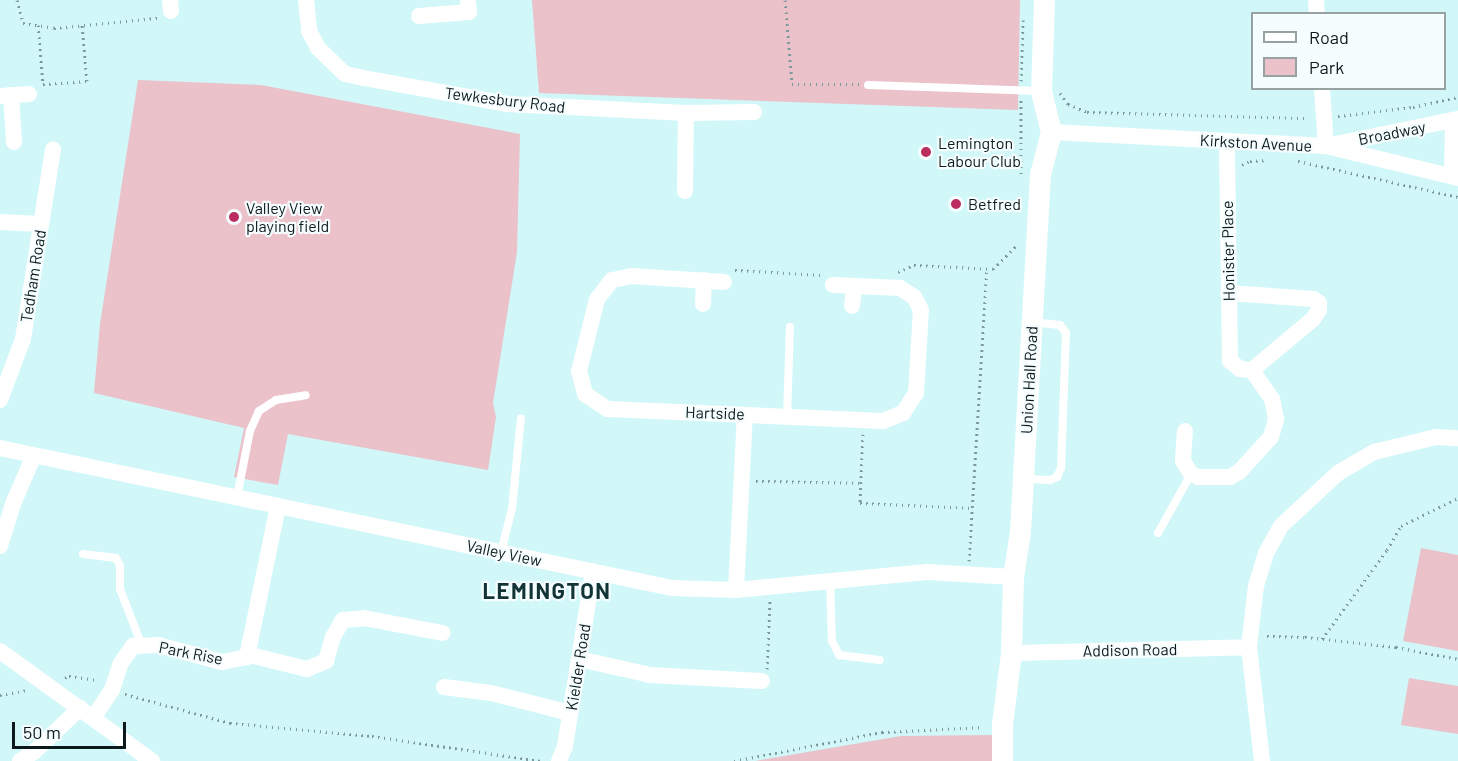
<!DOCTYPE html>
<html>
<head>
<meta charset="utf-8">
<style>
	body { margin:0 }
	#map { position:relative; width:1458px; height:761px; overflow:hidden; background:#d1f7f9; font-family:Barlow,sans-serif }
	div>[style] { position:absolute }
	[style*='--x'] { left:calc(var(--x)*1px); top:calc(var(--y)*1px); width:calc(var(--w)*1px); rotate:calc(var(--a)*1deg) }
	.green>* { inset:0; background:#ebc1ca }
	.path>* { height:3px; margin-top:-1.5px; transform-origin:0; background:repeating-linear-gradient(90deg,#7e9a9c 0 1.5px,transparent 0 6px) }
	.service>* { height:8px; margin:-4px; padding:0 4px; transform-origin:4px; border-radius:4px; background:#fff }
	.minor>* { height:16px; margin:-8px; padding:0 8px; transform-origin:8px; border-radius:8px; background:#fff }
	.tertiary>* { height:21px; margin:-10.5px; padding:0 10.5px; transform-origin:10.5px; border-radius:10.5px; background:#fff }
	.dots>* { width:16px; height:16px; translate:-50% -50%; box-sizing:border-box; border:3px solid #f6fdfe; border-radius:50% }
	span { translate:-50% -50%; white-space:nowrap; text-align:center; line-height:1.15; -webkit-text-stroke:4.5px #f6fdfe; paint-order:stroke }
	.street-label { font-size:16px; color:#0c1a1b }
	.poi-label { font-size:16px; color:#0c1a1b }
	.left { translate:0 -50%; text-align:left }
	.district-label { font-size:22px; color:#133436; font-weight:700; letter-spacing:1.5px }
	.legend { position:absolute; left:1251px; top:12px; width:195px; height:78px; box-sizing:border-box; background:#f6fdfe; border:2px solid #98a2a3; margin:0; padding:8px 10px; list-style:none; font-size:18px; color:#0c1a1b }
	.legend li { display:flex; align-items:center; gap:12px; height:30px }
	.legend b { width:30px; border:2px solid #98a2a3 }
	.scale { position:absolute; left:12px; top:722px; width:114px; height:27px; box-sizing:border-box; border:3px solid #0c1a1b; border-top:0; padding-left:8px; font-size:18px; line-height:21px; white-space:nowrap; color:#0c1a1b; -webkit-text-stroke:4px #f6fdfe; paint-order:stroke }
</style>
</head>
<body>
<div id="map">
	<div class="green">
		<div style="clip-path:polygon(532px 0,1020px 0,1018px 110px,539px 93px)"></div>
		<div style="clip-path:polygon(138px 80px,261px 85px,520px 134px,517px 252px,493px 403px,496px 417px,488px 470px,288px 434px,278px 485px,234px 477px,244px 428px,94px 393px,100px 324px)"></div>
		<div style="clip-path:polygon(1421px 548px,1458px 555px,1458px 651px,1403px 641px)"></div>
		<div style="clip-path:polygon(1409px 678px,1458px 686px,1458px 734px,1401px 725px)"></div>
		<div style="clip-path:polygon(992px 735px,992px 761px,755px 761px,901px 736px)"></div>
	</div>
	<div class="path">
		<div style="--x:17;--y:0;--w:24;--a:75"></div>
		<div style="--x:23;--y:23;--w:31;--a:9"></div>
		<div style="--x:54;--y:28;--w:104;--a:-5.5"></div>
		<div style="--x:785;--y:0;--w:84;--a:85.2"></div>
		<div style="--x:792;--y:84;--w:67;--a:0"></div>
		<div style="--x:38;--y:25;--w:59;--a:85.2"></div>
		<div style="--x:43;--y:84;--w:44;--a:-3.9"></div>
		<div style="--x:87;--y:81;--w:56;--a:-95.1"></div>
		<div style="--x:1021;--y:81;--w:61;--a:-88.1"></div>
		<div style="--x:1060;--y:93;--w:14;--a:54"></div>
		<div style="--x:1068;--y:104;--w:21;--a:23"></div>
		<div style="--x:1087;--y:112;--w:221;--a:1.6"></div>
		<div style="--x:1338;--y:116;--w:76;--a:-6.8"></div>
		<div style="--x:1413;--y:107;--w:46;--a:-12.5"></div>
		<div style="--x:1298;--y:161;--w:164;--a:12.7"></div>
		<div style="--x:1242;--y:165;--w:9;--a:-27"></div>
		<div style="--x:1250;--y:161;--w:17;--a:-3"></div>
		<div style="--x:1021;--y:174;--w:74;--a:-90"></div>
		<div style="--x:735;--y:270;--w:86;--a:3.3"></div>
		<div style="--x:898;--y:272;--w:17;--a:-24"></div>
		<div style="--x:914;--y:265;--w:79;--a:2.9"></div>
		<div style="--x:993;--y:269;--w:35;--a:-45"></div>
		<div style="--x:863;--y:434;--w:69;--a:92.5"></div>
		<div style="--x:860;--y:503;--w:113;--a:2.5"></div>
		<div style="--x:756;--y:481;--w:105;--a:1.1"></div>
		<div style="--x:969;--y:561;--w:294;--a:-86.5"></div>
		<div style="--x:1267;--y:636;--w:38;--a:2"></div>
		<div style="--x:1305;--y:637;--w:92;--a:6.3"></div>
		<div style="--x:1396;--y:647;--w:63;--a:11"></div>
		<div style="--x:1322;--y:639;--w:110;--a:-53.9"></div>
		<div style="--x:1387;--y:550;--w:28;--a:-60"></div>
		<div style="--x:1401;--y:526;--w:64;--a:-26.2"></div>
		<div style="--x:767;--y:669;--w:68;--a:-87.5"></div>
		<div style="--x:65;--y:678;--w:4;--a:-27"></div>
		<div style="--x:69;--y:676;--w:30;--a:8"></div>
		<div style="--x:125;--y:694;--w:109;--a:15.4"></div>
		<div style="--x:230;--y:723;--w:143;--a:5.2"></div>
		<div style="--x:372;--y:736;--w:172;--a:8.4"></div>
		<div style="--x:0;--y:695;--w:28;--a:-10"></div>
		<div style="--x:734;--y:761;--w:151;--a:-11.1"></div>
		<div style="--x:882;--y:732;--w:102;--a:-2.8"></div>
	</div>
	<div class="service">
		<div style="--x:868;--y:85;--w:173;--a:2"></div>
		<div style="--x:787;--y:416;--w:89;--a:-88.1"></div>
		<div style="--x:1024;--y:479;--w:26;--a:2"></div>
		<div style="--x:1050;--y:480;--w:8;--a:-23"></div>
		<div style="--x:1057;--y:477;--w:10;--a:-66"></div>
		<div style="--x:1061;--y:468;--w:135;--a:-87.9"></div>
		<div style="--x:1066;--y:333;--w:10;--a:-127"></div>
		<div style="--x:1060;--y:325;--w:27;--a:-174"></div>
		<div style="--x:237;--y:497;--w:67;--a:-78.9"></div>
		<div style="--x:250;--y:431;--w:22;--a:-66"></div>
		<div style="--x:259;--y:411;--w:20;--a:-33"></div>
		<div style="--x:276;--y:400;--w:30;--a:-9"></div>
		<div style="--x:1158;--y:533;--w:68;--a:-60.8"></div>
		<div style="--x:501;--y:552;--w:44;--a:-75.7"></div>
		<div style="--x:512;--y:509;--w:91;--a:-84.4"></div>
		<div style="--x:83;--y:554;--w:33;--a:7"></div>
		<div style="--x:116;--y:558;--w:9;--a:63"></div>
		<div style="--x:120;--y:566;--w:23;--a:90"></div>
		<div style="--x:120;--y:589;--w:61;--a:68.9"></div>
		<div style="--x:830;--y:581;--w:60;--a:88.1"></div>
		<div style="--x:832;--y:641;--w:16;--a:63"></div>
		<div style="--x:839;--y:655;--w:41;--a:7"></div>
	</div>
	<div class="minor">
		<div style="--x:170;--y:0;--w:11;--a:85"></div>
		<div style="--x:306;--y:0;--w:31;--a:84"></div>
		<div style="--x:309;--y:31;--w:19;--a:62"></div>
		<div style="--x:318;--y:48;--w:37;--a:44"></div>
		<div style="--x:345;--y:74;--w:19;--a:12"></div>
		<div style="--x:364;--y:78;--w:145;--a:10.3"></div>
		<div style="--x:507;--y:104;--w:179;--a:2.9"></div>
		<div style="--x:686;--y:113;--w:68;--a:-0.8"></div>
		<div style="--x:1316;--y:0;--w:14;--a:86"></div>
		<div style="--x:419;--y:16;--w:50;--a:-4.6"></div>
		<div style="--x:469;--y:12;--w:12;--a:-95"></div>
		<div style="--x:1322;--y:88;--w:58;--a:86.1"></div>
		<div style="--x:1326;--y:146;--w:135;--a:-11.6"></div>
		<div style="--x:11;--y:95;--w:47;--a:86.3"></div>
		<div style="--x:0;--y:96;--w:29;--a:-4"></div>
		<div style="--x:1051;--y:132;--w:275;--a:2.9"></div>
		<div style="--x:1326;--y:146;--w:136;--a:13.6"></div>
		<div style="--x:1452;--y:176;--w:55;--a:-89"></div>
		<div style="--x:685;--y:191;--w:78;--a:-89.3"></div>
		<div style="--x:0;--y:222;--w:41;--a:2.8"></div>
		<div style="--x:724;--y:282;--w:93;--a:-176.3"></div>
		<div style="--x:631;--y:276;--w:19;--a:168"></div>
		<div style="--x:612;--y:280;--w:24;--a:128"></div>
		<div style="--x:597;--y:299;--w:74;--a:104"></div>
		<div style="--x:579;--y:371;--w:24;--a:75"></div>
		<div style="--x:585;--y:394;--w:27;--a:34"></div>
		<div style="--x:607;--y:409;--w:276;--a:2.5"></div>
		<div style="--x:883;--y:421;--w:22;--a:-22"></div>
		<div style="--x:903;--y:413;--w:24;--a:-57"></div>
		<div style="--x:916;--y:393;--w:83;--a:-86.6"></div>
		<div style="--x:921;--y:310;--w:15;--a:-118"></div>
		<div style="--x:914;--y:297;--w:17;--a:-147"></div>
		<div style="--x:900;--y:288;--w:67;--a:-177.4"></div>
		<div style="--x:1228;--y:293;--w:85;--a:4"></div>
		<div style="--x:1313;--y:299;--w:7;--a:34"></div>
		<div style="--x:1319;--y:303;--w:7;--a:90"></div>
		<div style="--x:1319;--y:310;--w:11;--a:124"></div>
		<div style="--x:1313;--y:319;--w:80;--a:140.1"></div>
		<div style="--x:703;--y:304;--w:24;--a:-88"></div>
		<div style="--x:852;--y:306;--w:20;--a:-84"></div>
		<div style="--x:0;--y:400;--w:65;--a:-69.3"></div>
		<div style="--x:23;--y:339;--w:192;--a:-81"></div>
		<div style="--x:1185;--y:431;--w:30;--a:94"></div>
		<div style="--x:1183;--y:461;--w:15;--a:58"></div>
		<div style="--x:1191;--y:474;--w:8;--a:23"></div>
		<div style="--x:1198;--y:477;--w:32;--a:0"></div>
		<div style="--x:1230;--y:477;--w:10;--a:-29"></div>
		<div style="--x:1239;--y:472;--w:47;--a:-47.6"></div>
		<div style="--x:1271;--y:437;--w:19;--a:-74"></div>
		<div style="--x:1276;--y:419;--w:20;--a:-101"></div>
		<div style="--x:1272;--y:399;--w:35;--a:-125"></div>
		<div style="--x:1252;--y:370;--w:12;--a:-175"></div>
		<div style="--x:1240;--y:369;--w:13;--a:-141"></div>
		<div style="--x:1230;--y:361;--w:219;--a:-90.8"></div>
		<div style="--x:0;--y:448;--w:686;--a:11.77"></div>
		<div style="--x:672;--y:588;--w:64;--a:1.8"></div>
		<div style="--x:736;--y:590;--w:192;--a:-5.4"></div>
		<div style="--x:927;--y:572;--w:86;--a:3.3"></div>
		<div style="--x:0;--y:546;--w:44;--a:-72.8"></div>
		<div style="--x:13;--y:504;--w:53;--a:-66.8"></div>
		<div style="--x:736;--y:590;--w:175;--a:-87.1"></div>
		<div style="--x:0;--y:651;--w:188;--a:35.9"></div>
		<div style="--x:1011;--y:653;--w:238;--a:-1.4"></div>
		<div style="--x:247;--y:657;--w:154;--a:-78.4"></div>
		<div style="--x:579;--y:659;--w:73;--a:12.7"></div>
		<div style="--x:650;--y:675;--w:112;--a:3.1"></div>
		<div style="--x:444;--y:687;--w:47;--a:7.3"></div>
		<div style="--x:491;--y:693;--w:81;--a:14.2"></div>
		<div style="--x:93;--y:718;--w:34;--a:-56"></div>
		<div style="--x:112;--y:690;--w:28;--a:-72"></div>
		<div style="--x:121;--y:663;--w:21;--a:-55"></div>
		<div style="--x:133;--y:646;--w:25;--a:-2"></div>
		<div style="--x:158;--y:645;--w:66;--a:14.9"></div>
		<div style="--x:222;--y:662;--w:33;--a:-11"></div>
		<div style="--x:254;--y:656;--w:55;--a:13.8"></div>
		<div style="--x:307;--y:669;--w:21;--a:-23"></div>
		<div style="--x:326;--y:661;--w:25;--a:-74"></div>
		<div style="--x:333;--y:637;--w:20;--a:-60"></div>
		<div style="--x:343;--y:620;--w:21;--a:-5"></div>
		<div style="--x:364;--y:618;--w:80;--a:10.8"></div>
		<div style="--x:20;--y:761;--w:17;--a:-33"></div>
		<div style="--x:34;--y:752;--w:64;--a:-43.7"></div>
		<div style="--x:559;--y:761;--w:16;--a:-68"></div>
		<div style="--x:565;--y:746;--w:177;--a:-80.9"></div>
		<div style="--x:1262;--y:761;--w:115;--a:-96.5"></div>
		<div style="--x:1249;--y:647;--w:61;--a:-83.5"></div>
		<div style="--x:1256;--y:586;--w:34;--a:-73"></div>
		<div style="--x:1266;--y:553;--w:31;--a:-61"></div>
		<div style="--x:1281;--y:526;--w:78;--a:-42.9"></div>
		<div style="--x:1338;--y:473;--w:42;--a:-30.3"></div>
		<div style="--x:1374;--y:452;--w:64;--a:-13.6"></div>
		<div style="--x:1436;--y:437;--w:22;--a:3"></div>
	</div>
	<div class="tertiary">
		<div style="--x:1002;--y:761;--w:37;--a:-90"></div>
		<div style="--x:1002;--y:724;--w:72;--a:-82.8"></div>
		<div style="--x:1011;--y:653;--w:76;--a:-88.5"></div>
		<div style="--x:1013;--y:577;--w:47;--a:-81.3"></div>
		<div style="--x:1020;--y:531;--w:358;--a:-86.8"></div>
		<div style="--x:1040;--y:174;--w:43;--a:-75.3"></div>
		<div style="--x:1051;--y:132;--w:42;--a:-103.7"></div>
		<div style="--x:1041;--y:91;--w:91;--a:-88.1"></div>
	</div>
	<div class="dots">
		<div style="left:926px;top:152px;background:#bb2d5f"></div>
		<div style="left:956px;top:204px;background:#bb2d5f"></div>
		<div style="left:234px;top:217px;background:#bb2d5f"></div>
	</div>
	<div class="street-label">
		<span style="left:505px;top:100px;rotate:7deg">Tewkesbury Road</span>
		<span style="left:1392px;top:133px;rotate:-11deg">Broadway</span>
		<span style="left:1256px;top:143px;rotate:3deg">Kirkston Avenue</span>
		<span style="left:1228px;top:251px;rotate:-91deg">Honister Place</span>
		<span style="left:33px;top:276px;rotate:-81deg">Tedham Road</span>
		<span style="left:1029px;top:380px;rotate:-87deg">Union Hall Road</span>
		<span style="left:715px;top:413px;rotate:2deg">Hartside</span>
		<span style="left:504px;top:553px;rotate:12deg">Valley View</span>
		<span style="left:1130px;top:650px;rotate:-1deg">Addison Road</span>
		<span style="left:191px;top:653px;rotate:11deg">Park Rise</span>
		<span style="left:578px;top:667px;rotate:-81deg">Kielder Road</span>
	</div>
	<div class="poi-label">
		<span class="left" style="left:938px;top:152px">Lemington<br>Labour Club</span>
		<span class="left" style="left:968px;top:204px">Betfred</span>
		<span class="left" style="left:246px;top:217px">Valley View<br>playing field</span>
	</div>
	<div class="district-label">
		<span style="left:547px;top:591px">LEMINGTON</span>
	</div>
	<ul class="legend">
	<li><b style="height:8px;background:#fff"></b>Road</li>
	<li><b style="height:16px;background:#ebc1ca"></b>Park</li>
	</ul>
	<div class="scale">50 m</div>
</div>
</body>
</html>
